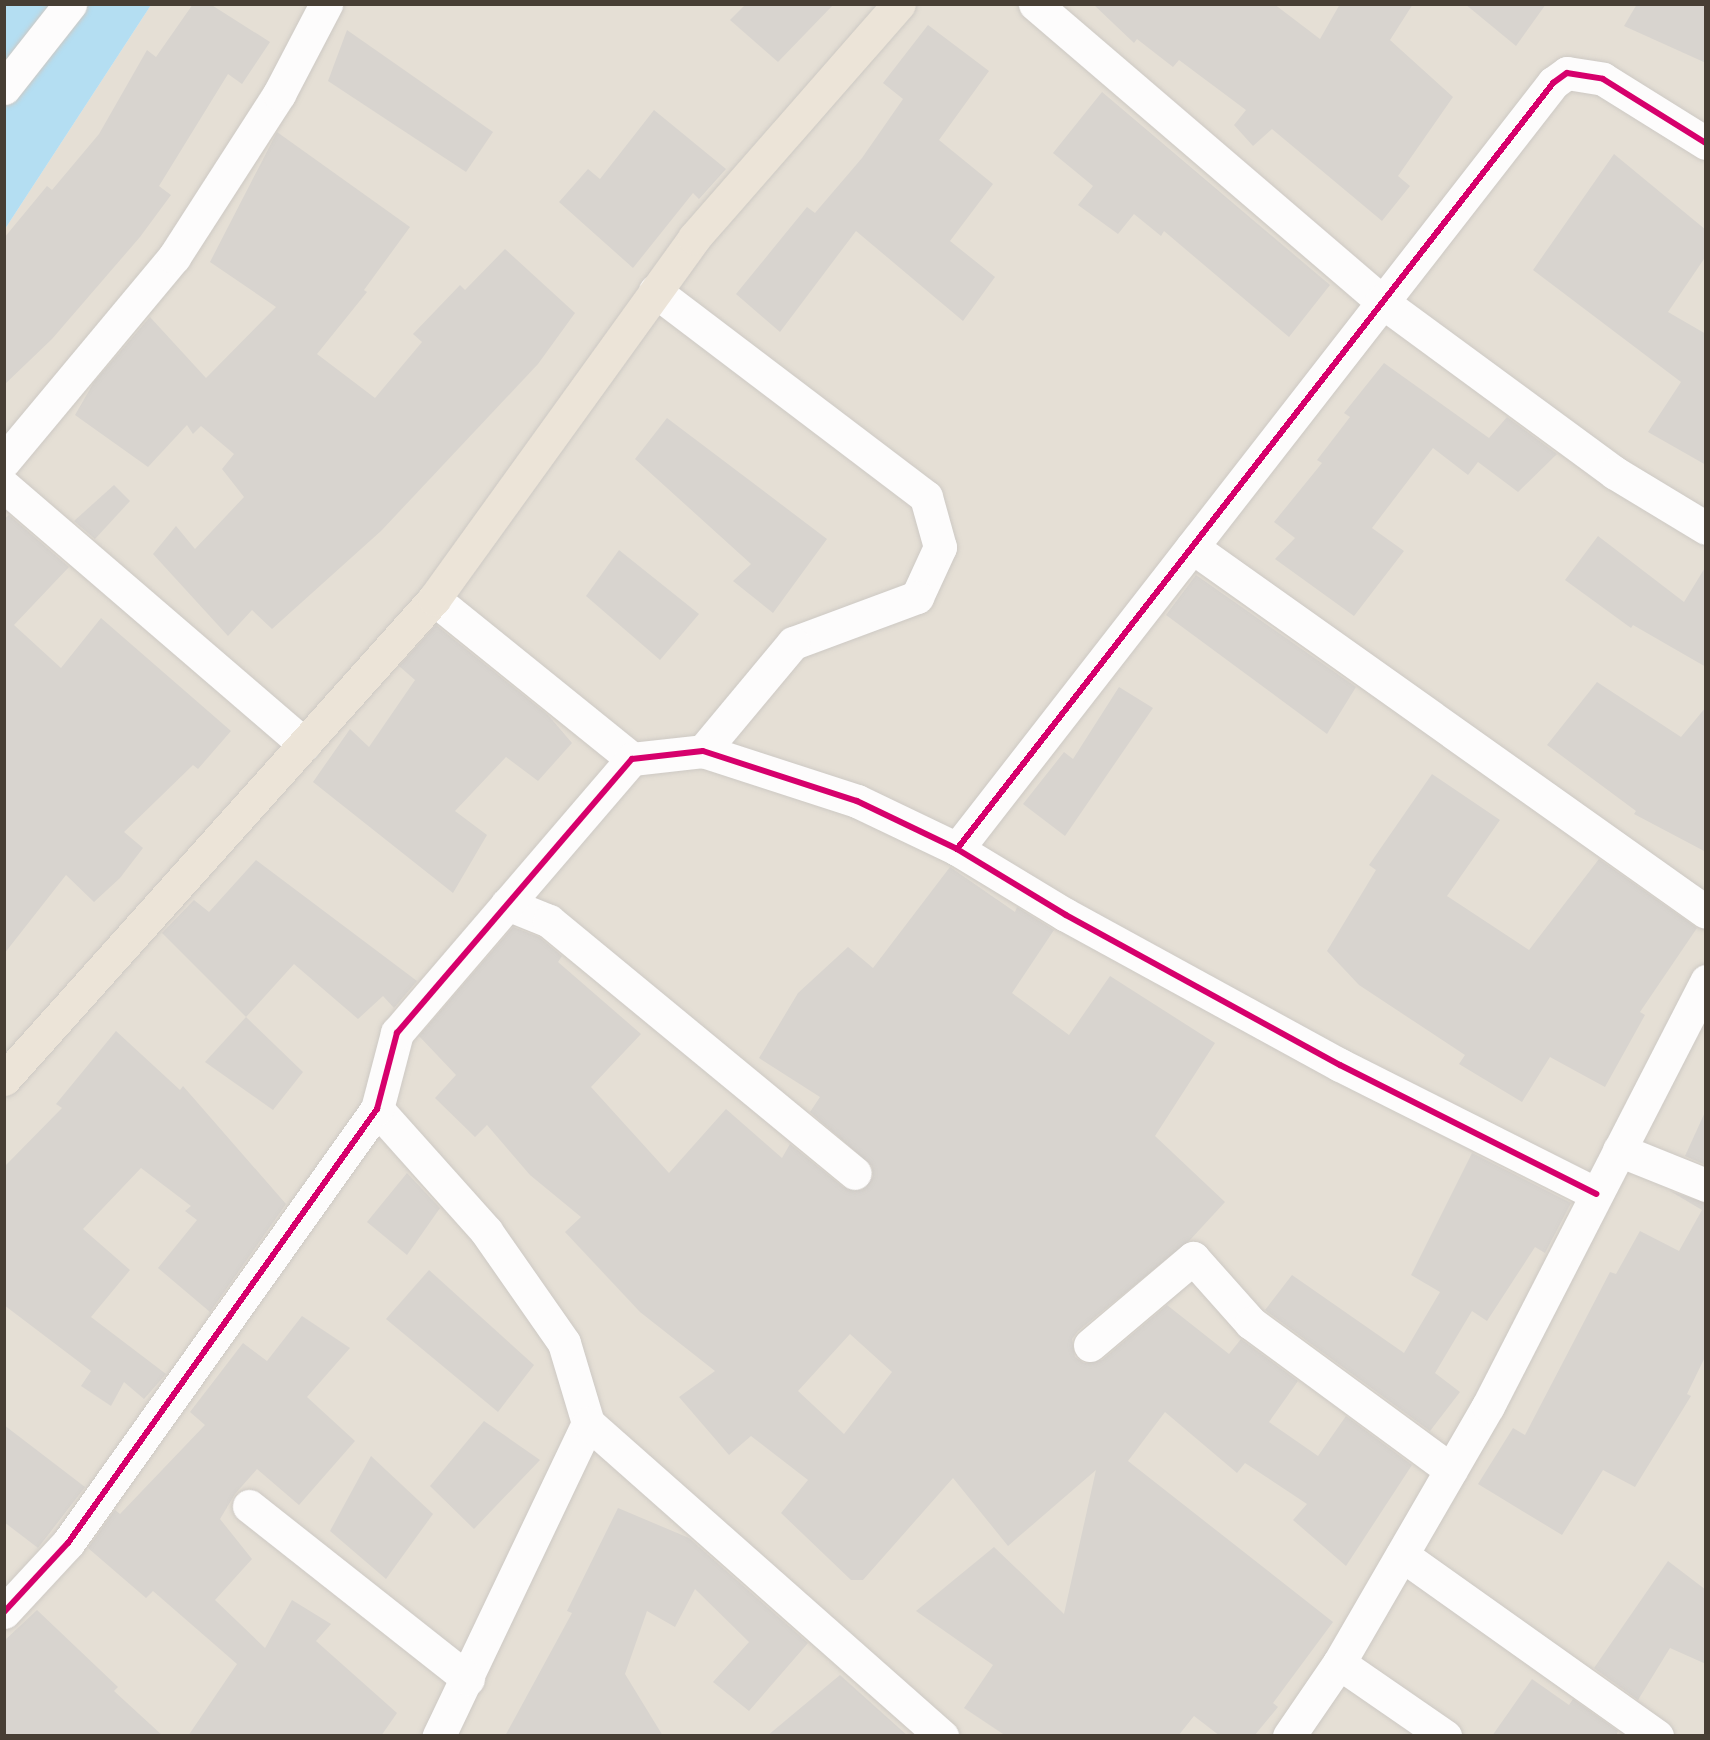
<!DOCTYPE html>
<html>
<head>
<meta charset="utf-8">
<style>
	body { margin:0 }
	#map { position:relative; width:1710px; height:1740px; overflow:hidden; background:#f0ede8; font-family:Jost,sans-serif }
	div>[style] { position:absolute }
	[style*='--x'] { left:calc(var(--x)*1px); top:calc(var(--y)*1px); width:calc(var(--w)*1px); rotate:calc(var(--a)*1deg) }
	.residential>* { inset:0; background:#e5dfd5 }
	.water>* { inset:0; background:#b4def2 }
	.building>* { inset:0; background:#d8d4cf }
	.roads { filter:drop-shadow(0 0 2px #cdc9c4) drop-shadow(0 0 2px #cdc9c4) }
	.minor>* { height:33px; margin:-16.5px; padding:0 16.5px; transform-origin:16.5px; border-radius:16.5px; background:#fdfcfc }
	.highway>* { height:33px; margin:-16.5px; padding:0 16.5px; transform-origin:16.5px; border-radius:16.5px; background:#ece4d8 }
	.cycleway>* { height:6px; margin:-3px; padding:0 3px; transform-origin:3px; border-radius:3px; background:#d6006c }
	span { translate:-50% -50%; white-space:nowrap; text-align:center; line-height:1.15; -webkit-text-stroke:4.5px #fff; paint-order:stroke }
	.frame { position:absolute; inset:0; border:6px solid #473e34; pointer-events:none }
</style>
</head>
<body>
<div id="map">
	<div class="residential">
		<div style="clip-path:polygon(151px 5px,1705px 5px,1705px 1735px,5px 1736px,5px 229px)"></div>
	</div>
	<div class="water">
		<div style="clip-path:polygon(5px 5px,151px 5px,5px 229px)"></div>
	</div>
	<div class="building">
		<div style="clip-path:polygon(193px 4px,210px 4px,270px 42px,242px 84px,228px 74px,159px 186px,171px 195px,140px 237px,52px 339px,4px 385px,4px 238px,47px 186px,52px 190px,99px 134px,147px 50px,156px 57px)"></div>
		<div style="clip-path:polygon(746px 4px,834px 4px,778px 62px,730px 20px)"></div>
		<div style="clip-path:polygon(1093px 4px,1274px 4px,1320px 39px,1340px 4px,1413px 4px,1390px 40px,1453px 97px,1398px 176px,1410px 186px,1382px 221px,1272px 129px,1253px 146px,1234px 125px,1246px 110px,1179px 60px,1173px 67px,1137px 39px,1134px 43px)"></div>
		<div style="clip-path:polygon(1465px 4px,1546px 4px,1516px 46px)"></div>
		<div style="clip-path:polygon(1637px 4px,1706px 4px,1706px 63px,1624px 26px)"></div>
		<div style="clip-path:polygon(928px 25px,989px 71px,939px 140px,993px 184px,950px 241px,995px 277px,963px 321px,856px 231px,780px 332px,736px 294px,807px 207px,815px 213px,862px 158px,903px 99px,883px 83px)"></div>
		<div style="clip-path:polygon(347px 30px,493px 132px,466px 172px,328px 81px)"></div>
		<div style="clip-path:polygon(1102px 92px,1330px 285px,1289px 337px,1164px 231px,1161px 236px,1134px 214px,1118px 234px,1078px 205px,1093px 186px,1053px 153px)"></div>
		<div style="clip-path:polygon(654px 110px,726px 169px,699px 199px,693px 193px,633px 268px,559px 202px,588px 169px,600px 179px)"></div>
		<div style="clip-path:polygon(277px 132px,410px 227px,364px 290px,367px 292px,317px 354px,375px 398px,422px 342px,413px 334px,460px 285px,465px 290px,505px 249px,575px 313px,538px 364px,381px 531px,272px 629px,252px 610px,228px 636px,153px 554px,176px 526px,195px 549px,244px 497px,222px 469px,234px 454px,201px 426px,193px 434px,187px 425px,148px 467px,75px 415px,94px 382px,150px 317px,206px 378px,276px 307px,210px 262px)"></div>
		<div style="clip-path:polygon(1614px 154px,1706px 230px,1706px 256px,1668px 312px,1706px 334px,1706px 465px,1648px 432px,1681px 382px,1533px 270px)"></div>
		<div style="clip-path:polygon(1384px 363px,1489px 438px,1507px 417px,1557px 454px,1518px 492px,1478px 462px,1468px 475px,1433px 448px,1372px 528px,1404px 551px,1354px 616px,1275px 559px,1295px 538px,1274px 522px,1322px 463px,1317px 460px,1350px 417px,1344px 413px)"></div>
		<div style="clip-path:polygon(667px 418px,827px 539px,773px 613px,733px 581px,751px 564px,635px 459px)"></div>
		<div style="clip-path:polygon(114px 485px,130px 501px,95px 539px,74px 521px)"></div>
		<div style="clip-path:polygon(9px 515px,69px 567px,14px 625px,61px 668px,101px 618px,231px 731px,198px 769px,193px 765px,124px 832px,143px 848px,120px 878px,94px 902px,66px 875px,4px 954px,4px 519px)"></div>
		<div style="clip-path:polygon(1598px 536px,1684px 602px,1706px 566px,1706px 667px,1633px 625px,1631px 628px,1565px 580px)"></div>
		<div style="clip-path:polygon(619px 550px,699px 614px,660px 660px,586px 596px)"></div>
		<div style="clip-path:polygon(1196px 575px,1356px 687px,1327px 734px,1166px 615px)"></div>
		<div style="clip-path:polygon(436px 625px,548px 715px,572px 743px,538px 781px,506px 757px,455px 811px,487px 835px,453px 893px,313px 782px,350px 729px,369px 747px,415px 680px,399px 666px)"></div>
		<div style="clip-path:polygon(1597px 682px,1681px 737px,1706px 707px,1706px 852px,1634px 814px,1636px 811px,1547px 745px)"></div>
		<div style="clip-path:polygon(1119px 687px,1153px 708px,1065px 836px,1023px 804px,1064px 752px,1073px 759px)"></div>
		<div style="clip-path:polygon(1432px 774px,1500px 820px,1447px 896px,1529px 950px,1599px 859px,1697px 928px,1640px 1012px,1645px 1015px,1605px 1087px,1550px 1057px,1522px 1102px,1459px 1064px,1465px 1055px,1359px 985px,1327px 951px,1376px 870px,1369px 865px)"></div>
		<div style="clip-path:polygon(256px 860px,417px 981px,394px 1008px,383px 996px,358px 1019px,294px 964px,246px 1017px,162px 933px,194px 900px,209px 912px)"></div>
		<div style="clip-path:polygon(evenodd,950px 867px,1015px 912px,1017px 907px,1054px 930px,1012px 993px,1069px 1035px,1110px 976px,1215px 1043px,1155px 1136px,1225px 1202px,1190px 1240px,1078px 1331px,1072px 1339px,1075px 1357px,1084px 1363px,1102px 1360px,1167px 1305px,1229px 1354px,1241px 1339px,1298px 1381px,1269px 1422px,1318px 1456px,1346px 1416px,1412px 1465px,1346px 1566px,1293px 1520px,1307px 1504px,1245px 1463px,1237px 1473px,1165px 1412px,1128px 1461px,1333px 1622px,1273px 1703px,1278px 1707px,1254px 1736px,1220px 1736px,1194px 1716px,1178px 1736px,1006px 1736px,964px 1708px,993px 1665px,916px 1611px,994px 1547px,1064px 1614px,1096px 1470px,1008px 1546px,953px 1478px,863px 1580px,851px 1580px,781px 1513px,808px 1480px,751px 1436px,729px 1455px,679px 1397px,715px 1371px,640px 1312px,565px 1232px,581px 1217px,530px 1175px,487px 1125px,475px 1137px,435px 1098px,456px 1075px,419px 1036px,513px 927px,539px 937px,562px 956px,558px 962px,641px 1034px,591px 1087px,669px 1173px,726px 1109px,782px 1158px,790px 1144px,843px 1187px,862px 1190px,873px 1177px,872px 1166px,810px 1112px,820px 1097px,759px 1058px,798px 993px,848px 947px,873px 968px,950px 867px,850px 1334px,892px 1372px,844px 1434px,798px 1391px,850px 1334px)"></div>
		<div style="clip-path:polygon(246px 1017px,303px 1072px,273px 1110px,205px 1062px)"></div>
		<div style="clip-path:polygon(116px 1031px,180px 1090px,183px 1086px,286px 1204px,210px 1312px,158px 1268px,197px 1220px,185px 1211px,191px 1206px,141px 1168px,83px 1229px,130px 1270px,91px 1317px,166px 1374px,144px 1399px,124px 1382px,111px 1406px,81px 1386px,91px 1371px,4px 1305px,4px 1167px,62px 1108px,56px 1104px)"></div>
		<div style="clip-path:polygon(1706px 1110px,1706px 1165px,1685px 1156px)"></div>
		<div style="clip-path:polygon(1472px 1153px,1571px 1203px,1545px 1253px,1535px 1247px,1487px 1321px,1472px 1311px,1435px 1373px,1460px 1392px,1430px 1431px,1265px 1310px,1292px 1275px,1404px 1353px,1440px 1292px,1411px 1275px)"></div>
		<div style="clip-path:polygon(407px 1173px,440px 1208px,407px 1255px,367px 1222px)"></div>
		<div style="clip-path:polygon(1670px 1191px,1706px 1203px,1706px 1355px,1687px 1394px,1691px 1396px,1635px 1487px,1603px 1470px,1562px 1535px,1478px 1484px,1513px 1428px,1525px 1435px,1610px 1272px,1616px 1274px,1640px 1231px,1679px 1251px,1702px 1210px)"></div>
		<div style="clip-path:polygon(429px 1270px,534px 1365px,498px 1412px,386px 1319px)"></div>
		<div style="clip-path:polygon(302px 1316px,350px 1348px,307px 1397px,355px 1441px,299px 1505px,257px 1469px,235px 1494px,220px 1519px,252px 1559px,215px 1600px,265px 1648px,292px 1600px,331px 1624px,316px 1641px,397px 1713px,381px 1736px,188px 1736px,237px 1664px,153px 1591px,146px 1598px,88px 1548px,115px 1510px,120px 1514px,205px 1425px,190px 1412px,243px 1343px,267px 1361px)"></div>
		<div style="clip-path:polygon(484px 1421px,540px 1460px,474px 1529px,430px 1486px)"></div>
		<div style="clip-path:polygon(4px 1425px,85px 1487px,38px 1548px,4px 1522px)"></div>
		<div style="clip-path:polygon(371px 1456px,433px 1514px,386px 1579px,330px 1531px)"></div>
		<div style="clip-path:polygon(618px 1508px,689px 1538px,808px 1643px,749px 1711px,713px 1682px,749px 1642px,695px 1589px,675px 1627px,647px 1611px,625px 1674px,663px 1736px,505px 1736px,572px 1613px,567px 1611px)"></div>
		<div style="clip-path:polygon(1668px 1561px,1706px 1590px,1706px 1664px,1670px 1648px,1638px 1700px,1594px 1668px)"></div>
		<div style="clip-path:polygon(37px 1610px,118px 1687px,114px 1691px,163px 1736px,4px 1736px,4px 1641px)"></div>
		<div style="clip-path:polygon(840px 1675px,908px 1736px,767px 1736px)"></div>
		<div style="clip-path:polygon(1532px 1679px,1569px 1705px,1573px 1699px,1618px 1731px,1616px 1736px,1492px 1736px)"></div>
	</div>
	<div class="roads">
		<div class="minor">
			<div style="--x:1035;--y:4;--w:456;--a:40.6"></div>
			<div style="--x:1381;--y:301;--w:290;--a:36.3"></div>
			<div style="--x:1615;--y:473;--w:106;--a:31.1"></div>
			<div style="--x:4;--y:88;--w:107;--a:-51.8"></div>
			<div style="--x:655;--y:291;--w:340;--a:37.2"></div>
			<div style="--x:926;--y:497;--w:52;--a:74.4"></div>
			<div style="--x:940;--y:547;--w:55;--a:114.7"></div>
			<div style="--x:917;--y:597;--w:132;--a:159.6"></div>
			<div style="--x:793;--y:643;--w:141;--a:129.8"></div>
			<div style="--x:4;--y:461;--w:266;--a:-50.2"></div>
			<div style="--x:174;--y:257;--w:194;--a:-57.2"></div>
			<div style="--x:279;--y:94;--w:102;--a:-62.4"></div>
			<div style="--x:4;--y:486;--w:396;--a:40.7"></div>
			<div style="--x:1192;--y:547;--w:630;--a:35.38"></div>
			<div style="--x:434;--y:599;--w:255;--a:38.9"></div>
			<div style="--x:957;--y:849;--w:971;--a:-52.11"></div>
			<div style="--x:1553;--y:83;--w:17;--a:-36"></div>
			<div style="--x:1567;--y:73;--w:36;--a:9"></div>
			<div style="--x:1603;--y:79;--w:121;--a:31.9"></div>
			<div style="--x:507;--y:904;--w:45;--a:22"></div>
			<div style="--x:549;--y:921;--w:396;--a:39.5"></div>
			<div style="--x:377;--y:1109;--w:164;--a:48.2"></div>
			<div style="--x:486;--y:1231;--w:136;--a:55.1"></div>
			<div style="--x:564;--y:1343;--w:84;--a:73.3"></div>
			<div style="--x:588;--y:1423;--w:347;--a:115.5"></div>
			<div style="--x:1619;--y:1150;--w:94;--a:21.9"></div>
			<div style="--x:1090;--y:1345;--w:135;--a:-40.2"></div>
			<div style="--x:1193;--y:1258;--w:87;--a:48.3"></div>
			<div style="--x:1251;--y:1323;--w:248;--a:36.3"></div>
			<div style="--x:588;--y:1423;--w:473;--a:41.5"></div>
			<div style="--x:249;--y:1506;--w:279;--a:38.3"></div>
			<div style="--x:1402;--y:1555;--w:313;--a:35.4"></div>
			<div style="--x:4;--y:1612;--w:94;--a:-47.2"></div>
			<div style="--x:68;--y:1543;--w:533;--a:-54.55"></div>
			<div style="--x:377;--y:1109;--w:79;--a:-75.3"></div>
			<div style="--x:397;--y:1033;--w:361;--a:-49.4"></div>
			<div style="--x:632;--y:759;--w:71;--a:-6.4"></div>
			<div style="--x:703;--y:751;--w:162;--a:18"></div>
			<div style="--x:857;--y:801;--w:111;--a:25.6"></div>
			<div style="--x:957;--y:849;--w:127;--a:31.2"></div>
			<div style="--x:1066;--y:915;--w:312;--a:28.7"></div>
			<div style="--x:1340;--y:1065;--w:287;--a:26.7"></div>
			<div style="--x:1339;--y:1663;--w:129;--a:34.6"></div>
			<div style="--x:1289;--y:1736;--w:88;--a:-55.6"></div>
			<div style="--x:1339;--y:1663;--w:297;--a:-59.9"></div>
			<div style="--x:1488;--y:1406;--w:478;--a:-62.8"></div>
		</div>
		<div class="highway">
			<div style="--x:4;--y:1079;--w:644;--a:-48.14"></div>
			<div style="--x:434;--y:599;--w:445;--a:-54.2"></div>
			<div style="--x:694;--y:238;--w:311;--a:-48.8"></div>
		</div>
	</div>
	<div class="cycleway">
		<div style="--x:957;--y:849;--w:971;--a:-52.11"></div>
		<div style="--x:1553;--y:83;--w:17;--a:-36"></div>
		<div style="--x:1567;--y:73;--w:36;--a:9"></div>
		<div style="--x:1603;--y:79;--w:121;--a:31.9"></div>
		<div style="--x:4;--y:1612;--w:94;--a:-47.2"></div>
		<div style="--x:68;--y:1543;--w:533;--a:-54.55"></div>
		<div style="--x:377;--y:1109;--w:79;--a:-75.3"></div>
		<div style="--x:397;--y:1033;--w:361;--a:-49.4"></div>
		<div style="--x:632;--y:759;--w:71;--a:-6.4"></div>
		<div style="--x:703;--y:751;--w:162;--a:18"></div>
		<div style="--x:857;--y:801;--w:111;--a:25.6"></div>
		<div style="--x:957;--y:849;--w:127;--a:31.2"></div>
		<div style="--x:1066;--y:915;--w:312;--a:28.7"></div>
		<div style="--x:1340;--y:1065;--w:287;--a:26.7"></div>
	</div>
	<div class="frame"></div>
</div>
</body>
</html>
